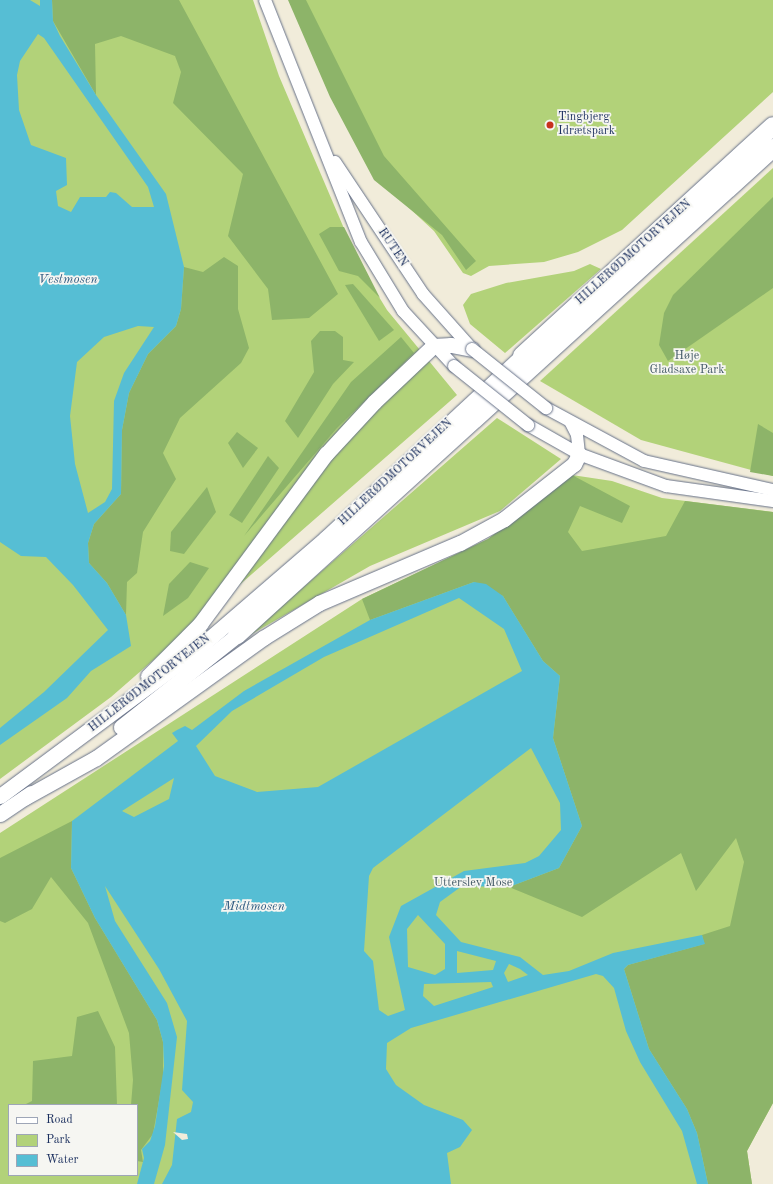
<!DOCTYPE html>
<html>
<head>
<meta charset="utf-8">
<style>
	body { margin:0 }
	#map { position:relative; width:773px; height:1184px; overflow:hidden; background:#f1ecda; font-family:"Old Standard TT",serif }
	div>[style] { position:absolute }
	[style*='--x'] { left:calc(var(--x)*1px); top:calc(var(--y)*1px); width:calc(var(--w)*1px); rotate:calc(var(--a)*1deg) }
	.green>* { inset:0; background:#b2d279 }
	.forest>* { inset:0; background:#8db469 }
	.water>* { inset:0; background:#56bed4 }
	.pier>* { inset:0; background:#f1ecda }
	.roads { filter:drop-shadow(0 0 1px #667189) drop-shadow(0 0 1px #667189) }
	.tertiary>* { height:12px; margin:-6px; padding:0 6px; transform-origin:6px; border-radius:6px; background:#fff }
	.primary>* { height:15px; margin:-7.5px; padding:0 7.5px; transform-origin:7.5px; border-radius:7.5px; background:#fff }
	.motorway>* { height:18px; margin:-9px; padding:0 9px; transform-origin:9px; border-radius:9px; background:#fff }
	.bridges { filter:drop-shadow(0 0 1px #667189) drop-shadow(0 0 1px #667189) }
	.tertiary-bridge>* { height:12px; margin:-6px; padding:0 6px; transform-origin:6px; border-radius:6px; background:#fff }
	.dots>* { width:11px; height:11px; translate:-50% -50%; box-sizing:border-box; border:2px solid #f6f6f2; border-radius:50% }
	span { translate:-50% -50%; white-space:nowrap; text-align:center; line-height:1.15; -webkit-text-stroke:3.5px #f6f6f2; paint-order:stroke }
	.poi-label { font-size:12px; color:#1b2f5e }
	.left { translate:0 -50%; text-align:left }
	.street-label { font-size:12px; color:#1b2f5e }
	.park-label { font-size:12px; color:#415865 }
	.water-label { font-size:13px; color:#2d5a81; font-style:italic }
	.legend { position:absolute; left:8px; top:1104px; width:130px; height:72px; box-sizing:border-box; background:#f6f6f2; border:1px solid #9ea6b7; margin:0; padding:5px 7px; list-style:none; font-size:12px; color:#1b2f5e }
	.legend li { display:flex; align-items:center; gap:8px; height:20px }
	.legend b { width:20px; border:1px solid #9ea6b7 }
</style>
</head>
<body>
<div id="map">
	<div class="green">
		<div style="clip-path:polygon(0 0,253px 0,279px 76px,360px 266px,387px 310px,457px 395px,111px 697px,0 779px)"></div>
		<div style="clip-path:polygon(299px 0,773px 0,773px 92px,622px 230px,578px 252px,544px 262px,489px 266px,471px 276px,463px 273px,434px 231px,407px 206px)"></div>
		<div style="clip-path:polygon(773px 168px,773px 476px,641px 440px,540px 381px)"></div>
		<div style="clip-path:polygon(590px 264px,601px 269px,505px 353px,470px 324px,463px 305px,471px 294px,506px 283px,574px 271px)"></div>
		<div style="clip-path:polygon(497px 418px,561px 459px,500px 511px,370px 566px,245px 638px)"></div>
		<div style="clip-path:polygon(evenodd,572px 475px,612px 481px,662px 498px,773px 512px,773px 1103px,747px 1151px,752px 1184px,0 1184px,0 833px,362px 599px,488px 539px,572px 475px,9px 1105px,137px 1105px,137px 1175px,9px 1175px,9px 1105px)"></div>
	</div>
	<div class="forest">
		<div style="clip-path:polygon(52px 0,179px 0,338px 294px,309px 318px,272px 320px,268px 289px,228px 236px,243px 174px,173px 103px,181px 72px,175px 56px,121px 36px,95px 44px,96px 95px,53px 21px)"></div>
		<div style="clip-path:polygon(288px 0,306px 0,384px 156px,476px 261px,466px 270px,442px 235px,374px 180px,330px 97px)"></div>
		<div style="clip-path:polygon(773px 197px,773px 288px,668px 361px,659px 345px,664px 313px,673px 295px)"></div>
		<div style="clip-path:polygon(330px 227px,344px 227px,380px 298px,358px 276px,339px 271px,319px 234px)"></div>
		<div style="clip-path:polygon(224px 257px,238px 266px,238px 309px,249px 348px,241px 363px,180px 418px,163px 453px,176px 479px,143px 532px,137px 573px,127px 582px,126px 615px,107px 583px,89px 563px,88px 543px,94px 524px,121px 494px,122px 430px,129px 393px,148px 354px,176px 326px,181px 309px,184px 267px,203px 272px)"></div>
		<div style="clip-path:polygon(353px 284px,394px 330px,379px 341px,345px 285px)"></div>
		<div style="clip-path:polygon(320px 331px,335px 331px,343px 337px,343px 360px,354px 362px,333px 384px,298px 438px,285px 421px,314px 372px,311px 341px)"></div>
		<div style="clip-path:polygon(401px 337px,414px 353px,337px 428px,244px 536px,351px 382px)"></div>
		<div style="clip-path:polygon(758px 424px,773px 433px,773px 476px,750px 472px)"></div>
		<div style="clip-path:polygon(237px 432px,258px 448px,243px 468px,228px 443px)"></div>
		<div style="clip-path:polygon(268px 456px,279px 468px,242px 523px,229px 515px)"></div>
		<div style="clip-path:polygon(572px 475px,630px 506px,622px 523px,580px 506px,568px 532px,582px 551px,666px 536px,685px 501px,773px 512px,773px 1103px,747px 1151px,752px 1184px,708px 1184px,697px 1133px,687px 1109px,649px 1049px,624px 969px,628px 965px,704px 944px,702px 935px,730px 926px,744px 862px,736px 838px,696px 891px,681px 853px,582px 917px,509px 887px,559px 868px,582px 826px,553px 738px,560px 676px,543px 661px,503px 596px,474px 582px,370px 620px,362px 599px,488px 539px)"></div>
		<div style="clip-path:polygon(207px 487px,216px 512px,184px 554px,170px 551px,171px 532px)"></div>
		<div style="clip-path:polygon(190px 562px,209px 568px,188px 598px,163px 616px,169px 584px)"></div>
		<div style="clip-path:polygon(72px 821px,71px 868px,95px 918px,157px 1020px,163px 1042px,163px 1078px,153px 1134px,141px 1150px,143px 1162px,137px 1161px,137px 1105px,131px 1105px,133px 1080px,129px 1033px,88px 923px,51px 877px,32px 909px,5px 923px,0 921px,0 858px)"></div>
		<div style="clip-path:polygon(98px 1011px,115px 1047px,117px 1105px,24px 1105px,32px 1101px,33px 1061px,72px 1056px,77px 1017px)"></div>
	</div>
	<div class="water">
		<div style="clip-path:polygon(evenodd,0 0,30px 0,40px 6px,40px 0,52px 0,53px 21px,60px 36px,96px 95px,166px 194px,184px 267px,181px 309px,176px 326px,148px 354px,129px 393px,122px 430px,121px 494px,94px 524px,88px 543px,89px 563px,107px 583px,126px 615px,131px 646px,91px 671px,67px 698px,0 745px,0 728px,44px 692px,108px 630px,73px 585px,46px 557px,21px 556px,0 542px,0 0,38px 34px,44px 38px,148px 187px,154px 207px,132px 207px,116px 193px,110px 192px,106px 197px,80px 197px,71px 212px,58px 206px,56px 191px,67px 185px,66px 158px,31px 145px,19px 110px,17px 75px,20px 61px,38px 34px,0 0,138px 326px,154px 327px,124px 373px,114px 401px,112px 489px,105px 502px,88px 513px,75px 464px,70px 416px,77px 362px,104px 337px,138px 326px)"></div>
		<div style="clip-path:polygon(evenodd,474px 582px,486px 584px,503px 596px,543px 661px,560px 676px,553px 738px,582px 826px,559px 868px,509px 887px,462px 886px,440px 902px,436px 915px,461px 942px,520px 957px,543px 975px,569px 971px,613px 953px,702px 935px,705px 944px,628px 965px,624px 969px,649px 1049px,687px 1109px,697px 1133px,708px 1184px,697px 1184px,682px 1131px,640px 1062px,626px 1031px,614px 988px,603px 976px,596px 974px,411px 1028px,387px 1043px,386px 1069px,396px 1085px,424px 1105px,463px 1120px,472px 1130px,460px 1147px,447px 1153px,451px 1184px,162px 1184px,172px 1165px,177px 1119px,191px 1112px,193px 1102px,182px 1090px,187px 1021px,159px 969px,105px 886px,115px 921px,167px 1003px,177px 1037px,165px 1145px,154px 1184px,137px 1184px,144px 1158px,142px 1149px,150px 1141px,155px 1126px,164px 1066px,163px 1042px,157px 1020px,95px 918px,71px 868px,72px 821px,178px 741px,172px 733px,177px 730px,185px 726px,192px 730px,244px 691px,370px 620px,474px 582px,459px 598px,504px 629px,522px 671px,318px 787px,257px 792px,215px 776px,196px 746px,232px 711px,324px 657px,459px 598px,474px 582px,531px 748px,560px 803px,561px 830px,539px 856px,525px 863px,464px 871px,401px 906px,389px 937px,405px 1010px,388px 1016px,379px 1010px,373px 961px,364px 951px,369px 876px,373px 868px,531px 748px,474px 582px,174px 778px,169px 799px,134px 817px,122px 811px,174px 778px,474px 582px,418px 915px,445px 944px,445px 969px,435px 975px,408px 967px,407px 929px,418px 915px,474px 582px,457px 951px,496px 961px,493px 970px,457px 973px,457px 951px,474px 582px,509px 964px,520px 969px,528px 975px,508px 982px,504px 973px,509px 964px,474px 582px,491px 982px,493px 987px,434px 1006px,423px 996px,424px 984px,491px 982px)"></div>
	</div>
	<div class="pier">
		<div style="clip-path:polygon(173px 1132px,187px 1134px,188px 1139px,182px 1140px)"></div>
	</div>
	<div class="roads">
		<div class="tertiary">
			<div style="--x:265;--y:0;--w:260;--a:68.4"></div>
			<div style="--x:361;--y:242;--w:81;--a:58.7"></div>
			<div style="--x:403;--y:311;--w:75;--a:47.2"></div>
			<div style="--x:335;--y:162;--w:159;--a:56.3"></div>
			<div style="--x:423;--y:294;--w:74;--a:48.3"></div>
			<div style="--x:546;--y:408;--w:111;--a:28.4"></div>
			<div style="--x:644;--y:461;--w:132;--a:12.7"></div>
			<div style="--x:571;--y:423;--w:13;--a:63"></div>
			<div style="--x:577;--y:435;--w:19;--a:84"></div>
			<div style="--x:528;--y:425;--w:59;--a:29.6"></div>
			<div style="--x:579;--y:454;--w:93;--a:20.2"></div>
			<div style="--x:666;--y:486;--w:108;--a:8"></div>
		</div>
		<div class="primary">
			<div style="--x:148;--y:676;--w:74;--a:-45"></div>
			<div style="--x:200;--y:624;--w:212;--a:-53.5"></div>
			<div style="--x:326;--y:454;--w:71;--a:-47.3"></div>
			<div style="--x:374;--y:402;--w:81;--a:-43.5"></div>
			<div style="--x:433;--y:346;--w:18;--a:-3"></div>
			<div style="--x:451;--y:345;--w:21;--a:11"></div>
			<div style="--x:121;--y:727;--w:148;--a:-38.4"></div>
			<div style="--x:0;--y:796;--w:243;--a:-36.6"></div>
			<div style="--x:195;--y:651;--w:173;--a:-40.8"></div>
			<div style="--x:326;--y:538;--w:267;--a:-42.9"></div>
			<div style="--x:24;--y:798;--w:82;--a:-29.1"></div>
			<div style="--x:96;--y:758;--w:206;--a:-35.7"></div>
			<div style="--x:263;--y:638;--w:66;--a:-32"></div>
			<div style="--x:319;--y:603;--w:153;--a:-23.1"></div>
			<div style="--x:460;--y:543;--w:50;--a:-28.6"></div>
			<div style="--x:504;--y:519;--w:89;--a:-38.2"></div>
			<div style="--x:574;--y:464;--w:11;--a:-63"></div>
			<div style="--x:0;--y:814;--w:37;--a:-34"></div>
		</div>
		<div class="motorway">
			<div style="--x:522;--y:356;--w:340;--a:-42.5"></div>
			<div style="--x:237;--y:635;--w:724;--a:-42.26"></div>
		</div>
	</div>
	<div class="bridges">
		<div class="tertiary-bridge">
			<div style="--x:472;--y:349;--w:95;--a:38.6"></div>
			<div style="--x:454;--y:366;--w:95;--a:38.6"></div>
		</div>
	</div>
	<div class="dots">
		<div style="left:550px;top:125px;background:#c8321e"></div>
	</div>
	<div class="poi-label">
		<span class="left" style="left:558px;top:125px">Tingbjerg<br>Idrætspark</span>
	</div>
	<div class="street-label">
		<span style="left:392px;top:248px;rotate:56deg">RUTEN</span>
		<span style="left:634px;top:253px;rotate:-42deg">HILLERØDMOTORVEJEN</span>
		<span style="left:396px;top:473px;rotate:-43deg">HILLERØDMOTORVEJEN</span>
		<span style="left:150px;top:684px;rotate:-38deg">HILLERØDMOTORVEJEN</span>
	</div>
	<div class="park-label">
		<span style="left:687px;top:364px">Høje<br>Gladsaxe Park</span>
		<span style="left:473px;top:884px">Utterslev Mose</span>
	</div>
	<div class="water-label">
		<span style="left:68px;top:280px">Vestmosen</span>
		<span style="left:254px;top:907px">Midtmosen</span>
	</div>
	<ul class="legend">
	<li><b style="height:5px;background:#fff"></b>Road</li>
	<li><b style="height:11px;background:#b2d279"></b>Park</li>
	<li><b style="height:11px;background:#56bed4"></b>Water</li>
	</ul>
</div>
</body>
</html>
